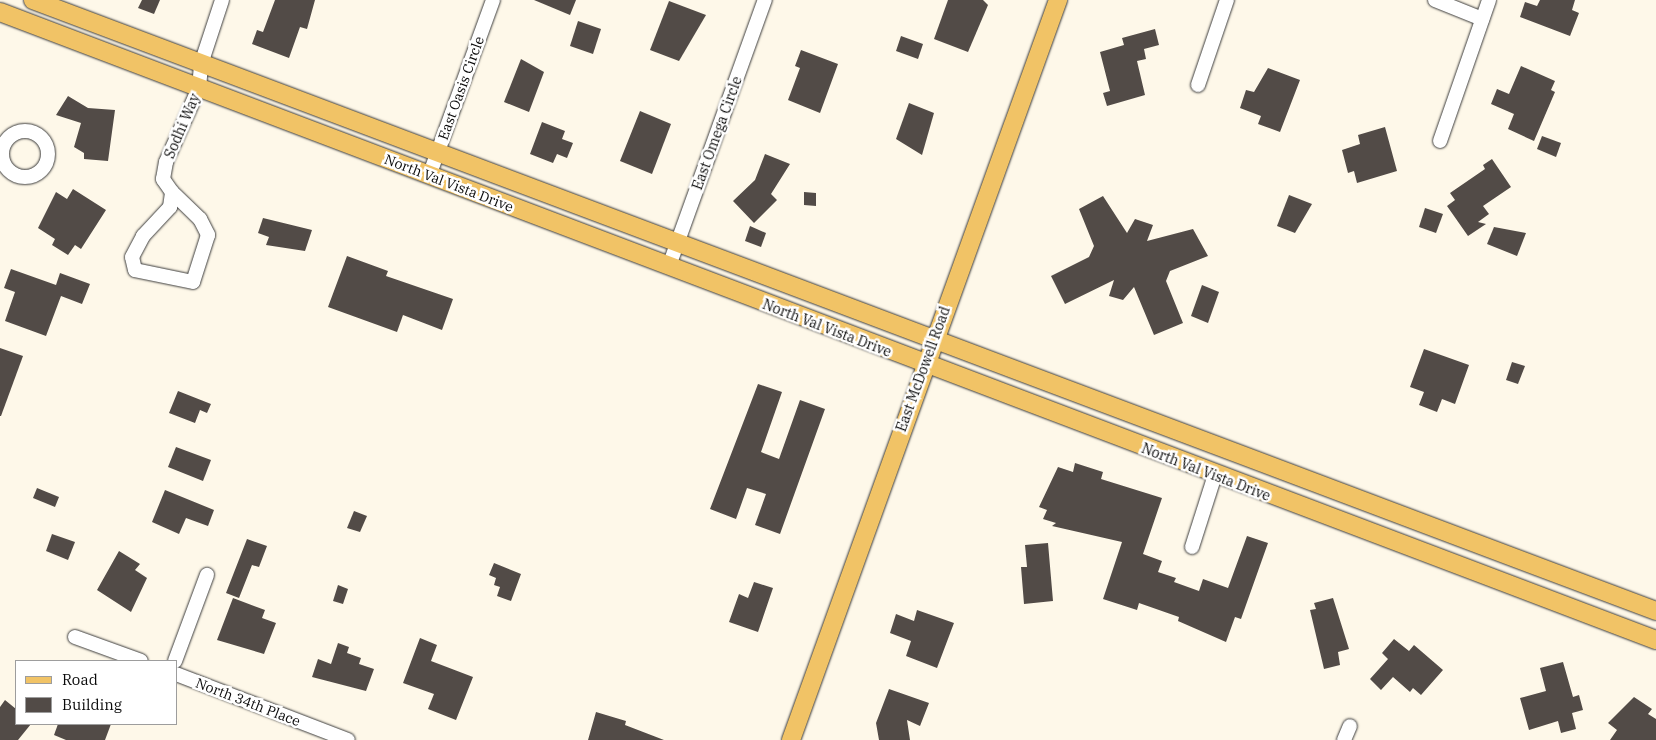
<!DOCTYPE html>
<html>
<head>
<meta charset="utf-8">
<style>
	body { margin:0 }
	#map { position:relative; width:1656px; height:740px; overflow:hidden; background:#fef8e9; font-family:"IBM Plex Serif",serif }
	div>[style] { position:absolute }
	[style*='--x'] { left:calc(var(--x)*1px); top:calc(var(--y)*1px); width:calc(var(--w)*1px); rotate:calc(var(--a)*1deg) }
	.building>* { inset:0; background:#524b47 }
	.roads { filter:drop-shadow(0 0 1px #3d3d3d) drop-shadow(0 0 1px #3d3d3d) }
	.minor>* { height:14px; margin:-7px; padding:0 7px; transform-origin:7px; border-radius:7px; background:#fff }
	.minor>.ring { margin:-7px; padding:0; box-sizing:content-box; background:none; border:14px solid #fff; border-radius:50% }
	.major>* { height:18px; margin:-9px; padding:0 9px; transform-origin:9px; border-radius:9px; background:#f1c366 }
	span { translate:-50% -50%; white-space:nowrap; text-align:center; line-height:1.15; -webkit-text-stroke:5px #fff; paint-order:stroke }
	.street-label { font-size:14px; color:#0a0a0a }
	.legend { position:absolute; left:15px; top:660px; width:162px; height:65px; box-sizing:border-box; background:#fff; border:1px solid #9d9d9d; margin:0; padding:6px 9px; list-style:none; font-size:15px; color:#0a0a0a }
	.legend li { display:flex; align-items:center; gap:10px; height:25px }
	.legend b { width:25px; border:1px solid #9d9d9d }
</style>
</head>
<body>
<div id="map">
	<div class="building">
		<div style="clip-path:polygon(142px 0,160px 0,154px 14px,138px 8px)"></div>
		<div style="clip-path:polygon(275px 0,315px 0,307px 29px,300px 27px,289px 58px,252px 44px,257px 30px,263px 32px)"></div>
		<div style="clip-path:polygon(534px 0,576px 0,570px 15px)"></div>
		<div style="clip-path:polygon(948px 0,983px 0,988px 5px,968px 52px,934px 39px)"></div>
		<div style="clip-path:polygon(1540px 0,1575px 0,1572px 10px,1579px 13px,1570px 36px,1520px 17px,1525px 2px,1537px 6px)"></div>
		<div style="clip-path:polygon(669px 1px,706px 15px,679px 61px,650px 50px)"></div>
		<div style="clip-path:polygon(578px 21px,601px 29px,593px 54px,570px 46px)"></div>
		<div style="clip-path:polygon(1155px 29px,1159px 45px,1144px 49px,1146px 59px,1137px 61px,1145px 95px,1107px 106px,1103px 93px,1110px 91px,1100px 52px,1124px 45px,1122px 38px)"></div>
		<div style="clip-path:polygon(901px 36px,923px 44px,918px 59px,896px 51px)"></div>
		<div style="clip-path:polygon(801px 50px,838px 64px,820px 113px,788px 100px,800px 68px,795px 66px)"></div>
		<div style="clip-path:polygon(521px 59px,544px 72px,529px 112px,504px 102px)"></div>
		<div style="clip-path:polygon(1521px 66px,1555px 81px,1551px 90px,1555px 92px,1534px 141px,1508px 129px,1514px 114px,1491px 104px,1497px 89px,1509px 94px)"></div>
		<div style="clip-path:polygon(1268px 68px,1300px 80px,1280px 132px,1258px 124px,1261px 116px,1240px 108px,1246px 90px,1254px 92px)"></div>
		<div style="clip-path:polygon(68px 96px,88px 108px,115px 110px,108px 161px,84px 159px,84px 153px,74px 147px,81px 123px,56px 115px)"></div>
		<div style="clip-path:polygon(909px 103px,934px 113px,922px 155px,896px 139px)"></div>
		<div style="clip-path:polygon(640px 111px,671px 124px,652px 174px,620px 161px)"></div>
		<div style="clip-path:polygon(542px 122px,565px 131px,562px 139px,573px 143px,567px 158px,557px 154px,553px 163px,530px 154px)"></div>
		<div style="clip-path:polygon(1385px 127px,1397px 171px,1357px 183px,1354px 171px,1348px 173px,1342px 150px,1360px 144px,1358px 135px)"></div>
		<div style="clip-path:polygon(1542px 136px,1561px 143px,1556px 157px,1537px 149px)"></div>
		<div style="clip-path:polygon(765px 154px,790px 164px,771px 194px,777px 200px,754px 223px,733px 201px,755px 180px)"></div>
		<div style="clip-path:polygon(1492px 159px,1511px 187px,1483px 206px,1489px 214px,1478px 222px,1486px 224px,1468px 236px,1447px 206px,1455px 200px,1450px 193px,1485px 169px,1483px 165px)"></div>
		<div style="clip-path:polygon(73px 189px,106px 210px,81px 249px,75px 245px,68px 255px,52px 245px,55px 239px,38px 228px,56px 192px,67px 199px)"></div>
		<div style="clip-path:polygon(804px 192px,816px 193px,816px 206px,804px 205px)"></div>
		<div style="clip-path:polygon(1289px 195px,1312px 204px,1295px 233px,1277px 226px)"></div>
		<div style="clip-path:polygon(1103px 196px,1127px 233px,1135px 219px,1153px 225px,1147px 241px,1193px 229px,1208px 256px,1170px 271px,1166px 281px,1183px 323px,1154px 335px,1134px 287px,1123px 300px,1109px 296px,1114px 280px,1065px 304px,1051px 276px,1089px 257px,1094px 246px,1079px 209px)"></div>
		<div style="clip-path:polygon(1425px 208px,1443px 214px,1436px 233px,1419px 227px)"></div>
		<div style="clip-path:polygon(263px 218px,312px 230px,305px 251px,266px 245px,269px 237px,258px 233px)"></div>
		<div style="clip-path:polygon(750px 226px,766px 233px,761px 247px,745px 241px)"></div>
		<div style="clip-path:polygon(1494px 227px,1526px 233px,1517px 256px,1487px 244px)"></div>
		<div style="clip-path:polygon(347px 256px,388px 271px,386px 276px,453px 299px,442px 330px,403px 315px,397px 332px,328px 307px)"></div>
		<div style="clip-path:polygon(11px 269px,56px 285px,60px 273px,90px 284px,82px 304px,61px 296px,46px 336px,5px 321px,15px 292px,4px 288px)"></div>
		<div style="clip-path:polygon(1202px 285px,1219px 292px,1208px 323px,1191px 316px)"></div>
		<div style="clip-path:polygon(0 348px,23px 356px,1px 416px,0 416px)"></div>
		<div style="clip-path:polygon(1424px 349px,1469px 365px,1455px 404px,1442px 399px,1437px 412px,1419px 405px,1424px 392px,1410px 387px)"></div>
		<div style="clip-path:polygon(1512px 362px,1525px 366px,1518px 384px,1506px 380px)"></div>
		<div style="clip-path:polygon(758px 384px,782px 392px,761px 452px,779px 459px,800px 400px,825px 409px,780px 534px,755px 525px,766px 494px,747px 488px,736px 519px,710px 509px)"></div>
		<div style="clip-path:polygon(178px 391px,211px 404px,207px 413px,200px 410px,195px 423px,169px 413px)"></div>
		<div style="clip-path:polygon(176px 447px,211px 460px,203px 481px,168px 467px)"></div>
		<div style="clip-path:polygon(1075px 463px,1103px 472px,1101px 479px,1162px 498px,1143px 554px,1162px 561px,1158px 572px,1176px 578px,1174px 582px,1199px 591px,1203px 579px,1228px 588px,1247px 536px,1268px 543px,1241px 619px,1235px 617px,1226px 642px,1178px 621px,1179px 617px,1139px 603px,1137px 610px,1103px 599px,1122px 542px,1052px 526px,1056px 523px,1043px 519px,1047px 510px,1039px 507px,1058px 467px,1073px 472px)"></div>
		<div style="clip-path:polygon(37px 488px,59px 497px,55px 507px,33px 498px)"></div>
		<div style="clip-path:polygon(165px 490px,214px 510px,208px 526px,186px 518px,179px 534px,152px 522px)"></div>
		<div style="clip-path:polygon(354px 511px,367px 516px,360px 532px,347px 528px)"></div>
		<div style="clip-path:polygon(52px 534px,75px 542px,68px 560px,46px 551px)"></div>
		<div style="clip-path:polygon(247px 539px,267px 546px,259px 567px,252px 565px,239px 598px,226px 593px)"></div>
		<div style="clip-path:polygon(1048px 543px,1053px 601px,1024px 604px,1021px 567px,1027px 567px,1025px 545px)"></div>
		<div style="clip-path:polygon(119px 551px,140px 564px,135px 570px,147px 578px,131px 612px,97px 590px)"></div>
		<div style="clip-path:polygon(494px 563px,521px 574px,511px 601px,497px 596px,500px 587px,494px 585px,496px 578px,489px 575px)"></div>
		<div style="clip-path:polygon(754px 582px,773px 588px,758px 632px,729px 622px,739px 594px,748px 598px)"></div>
		<div style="clip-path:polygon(338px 585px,348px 589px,343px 604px,333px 601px)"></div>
		<div style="clip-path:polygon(233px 598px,265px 610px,262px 618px,276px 623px,264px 654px,217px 640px)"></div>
		<div style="clip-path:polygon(1333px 598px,1349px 649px,1338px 652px,1340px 665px,1324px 669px,1310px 610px,1316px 609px,1314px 603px)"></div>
		<div style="clip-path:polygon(917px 610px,954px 623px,937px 668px,906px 656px,911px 641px,890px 633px,896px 614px,914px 621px)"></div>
		<div style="clip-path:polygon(420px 638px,437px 645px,431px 661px,473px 677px,456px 720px,428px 709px,434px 694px,403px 683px)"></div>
		<div style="clip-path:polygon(1394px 639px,1409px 651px,1414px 645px,1443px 670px,1421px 695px,1413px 688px,1410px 692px,1393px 677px,1381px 690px,1370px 679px,1388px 659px,1382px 653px)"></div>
		<div style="clip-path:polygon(338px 643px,349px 647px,347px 653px,361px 658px,359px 664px,374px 669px,366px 691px,312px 677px,318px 659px,331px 664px)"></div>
		<div style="clip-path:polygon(1563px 662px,1573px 697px,1579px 695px,1583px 710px,1572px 713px,1576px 729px,1561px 733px,1558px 721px,1529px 730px,1520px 698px,1546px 691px,1540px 668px)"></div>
		<div style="clip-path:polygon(889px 689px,929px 703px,920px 726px,907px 720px,910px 740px,879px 740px,876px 723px)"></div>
		<div style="clip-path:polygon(1634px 697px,1652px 709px,1648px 714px,1656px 719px,1656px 740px,1610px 740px,1617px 730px,1608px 723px)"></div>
		<div style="clip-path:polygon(5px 700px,16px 709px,16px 724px,31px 724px,18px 740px,0 740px,0 707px)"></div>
		<div style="clip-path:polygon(596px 712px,626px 721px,625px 725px,664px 740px,588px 740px)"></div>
		<div style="clip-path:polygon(58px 724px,111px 724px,105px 740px,66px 740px,54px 735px)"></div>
	</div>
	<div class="roads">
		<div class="minor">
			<div style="--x:1435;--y:0;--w:51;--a:22"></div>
			<div style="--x:1198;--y:85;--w:90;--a:-71.2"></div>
			<div class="ring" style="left:2px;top:131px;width:32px;height:32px"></div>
			<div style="--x:1440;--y:141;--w:149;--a:-70.8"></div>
			<div style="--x:429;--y:176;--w:187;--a:-70"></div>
			<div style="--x:172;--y:192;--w:39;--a:44"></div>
			<div style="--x:200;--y:219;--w:18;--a:63"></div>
			<div style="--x:208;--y:235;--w:49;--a:107.7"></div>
			<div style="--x:193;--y:282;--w:59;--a:-168.3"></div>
			<div style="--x:135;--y:270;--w:13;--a:-103"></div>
			<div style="--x:132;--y:257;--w:24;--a:-62"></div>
			<div style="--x:143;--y:236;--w:40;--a:-47"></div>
			<div style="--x:170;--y:207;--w:15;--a:-82"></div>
			<div style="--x:172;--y:192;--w:16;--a:-125"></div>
			<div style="--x:163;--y:179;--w:17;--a:-80"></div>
			<div style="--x:166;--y:162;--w:81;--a:-66"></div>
			<div style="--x:199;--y:88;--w:24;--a:-85"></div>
			<div style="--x:201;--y:64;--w:67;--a:-71.8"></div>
			<div style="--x:669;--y:266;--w:283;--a:-70.2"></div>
			<div style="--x:1192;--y:547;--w:76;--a:-72.3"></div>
			<div style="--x:75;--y:637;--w:70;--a:20"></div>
			<div style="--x:175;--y:661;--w:92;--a:-69.6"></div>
			<div style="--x:176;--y:674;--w:184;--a:21"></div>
			<div style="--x:1344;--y:740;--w:15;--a:-67"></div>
		</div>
		<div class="major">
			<div style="--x:33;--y:0;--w:1734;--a:20.63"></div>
			<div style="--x:0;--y:12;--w:1771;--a:20.77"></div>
			<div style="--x:791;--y:740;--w:787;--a:-70.16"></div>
		</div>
	</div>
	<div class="street-label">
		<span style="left:461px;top:88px;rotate:-70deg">East Oasis Circle</span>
		<span style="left:182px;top:126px;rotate:-67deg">Sodhi Way</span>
		<span style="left:717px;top:133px;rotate:-70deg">East Omega Circle</span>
		<span style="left:449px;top:183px;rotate:21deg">North Val Vista Drive</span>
		<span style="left:827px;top:328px;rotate:21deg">North Val Vista Drive</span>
		<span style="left:923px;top:369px;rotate:-70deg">East McDowell Road</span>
		<span style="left:1206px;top:472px;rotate:21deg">North Val Vista Drive</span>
		<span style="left:248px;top:702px;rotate:21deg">North 34th Place</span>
	</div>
	<ul class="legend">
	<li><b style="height:6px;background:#f1c366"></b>Road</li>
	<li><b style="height:14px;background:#524b47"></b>Building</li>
	</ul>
</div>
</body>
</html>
